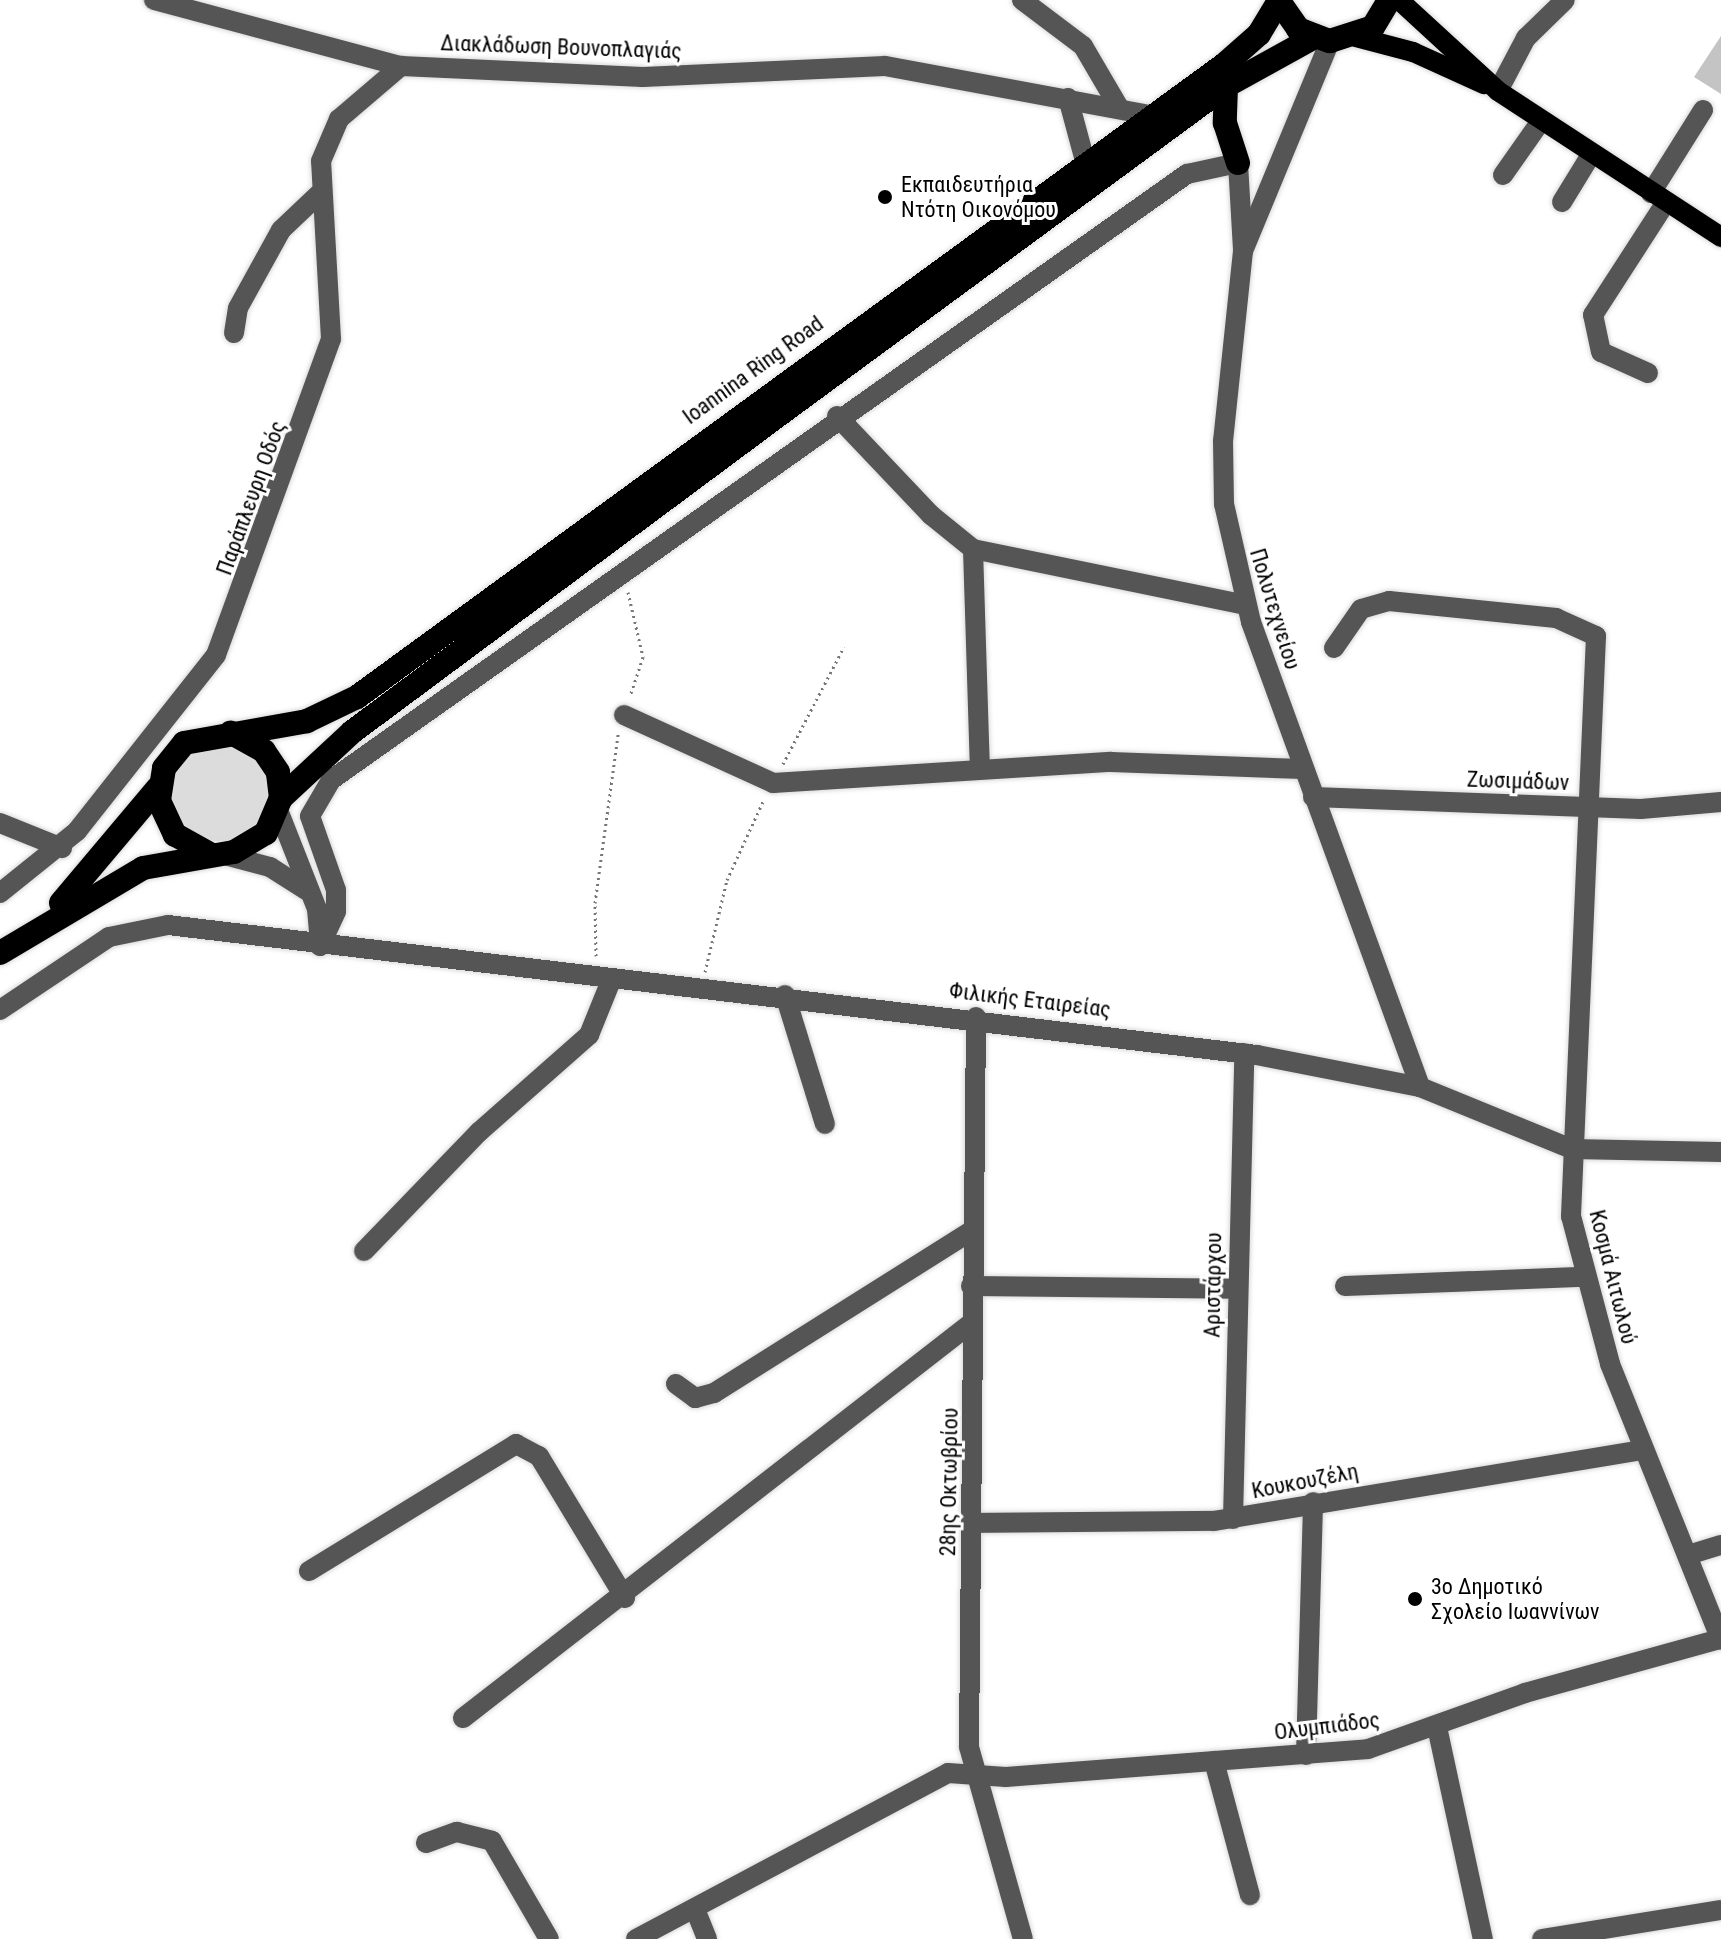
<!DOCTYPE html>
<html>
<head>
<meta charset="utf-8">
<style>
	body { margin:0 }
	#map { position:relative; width:1721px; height:1939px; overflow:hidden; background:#fff; font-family:"Roboto Condensed",sans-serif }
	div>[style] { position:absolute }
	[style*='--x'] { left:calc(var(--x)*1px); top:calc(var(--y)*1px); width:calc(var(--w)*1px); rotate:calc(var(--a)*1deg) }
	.green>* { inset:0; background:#dcdcdc }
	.round { border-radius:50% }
	.building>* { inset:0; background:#c4c4c4 }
	.path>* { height:3px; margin-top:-1.5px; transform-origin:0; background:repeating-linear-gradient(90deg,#777 0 2px,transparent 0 6px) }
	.roads { filter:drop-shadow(0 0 2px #dbdbdb) drop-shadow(0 0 2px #dbdbdb) }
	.minor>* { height:20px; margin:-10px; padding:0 10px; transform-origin:10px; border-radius:10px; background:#555 }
	.major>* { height:20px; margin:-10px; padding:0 10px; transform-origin:10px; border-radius:10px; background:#000 }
	.highway>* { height:24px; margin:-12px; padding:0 12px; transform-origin:12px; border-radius:12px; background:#000 }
	.dots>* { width:22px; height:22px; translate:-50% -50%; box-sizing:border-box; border:4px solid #fff; border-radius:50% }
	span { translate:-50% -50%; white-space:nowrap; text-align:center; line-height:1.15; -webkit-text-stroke:6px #fff; paint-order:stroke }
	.street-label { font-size:22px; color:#000 }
	.poi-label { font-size:22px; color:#000 }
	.left { translate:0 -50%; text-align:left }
</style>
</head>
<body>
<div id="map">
	<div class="green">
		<div class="round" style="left:171px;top:743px;width:98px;height:98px"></div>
	</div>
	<div class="building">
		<div style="clip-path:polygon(1721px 36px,1721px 94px,1694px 77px)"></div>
	</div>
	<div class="path">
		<div style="--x:628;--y:592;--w:67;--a:77"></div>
		<div style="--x:643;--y:657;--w:41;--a:108.4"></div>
		<div style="--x:783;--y:764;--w:132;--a:-62.5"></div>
		<div style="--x:596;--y:956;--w:53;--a:-91.1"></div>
		<div style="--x:595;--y:903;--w:171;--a:-82.2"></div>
		<div style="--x:705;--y:972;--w:95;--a:-76.6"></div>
		<div style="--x:727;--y:880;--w:89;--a:-65.4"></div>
	</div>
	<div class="roads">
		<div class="minor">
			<div style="--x:154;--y:0;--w:256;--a:15"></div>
			<div style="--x:401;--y:66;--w:242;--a:2.6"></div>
			<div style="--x:643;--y:77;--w:242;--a:-2.6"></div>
			<div style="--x:885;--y:66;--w:269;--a:10.5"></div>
			<div style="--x:1022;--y:0;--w:76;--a:37"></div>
			<div style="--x:1083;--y:46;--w:69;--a:59.7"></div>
			<div style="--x:1330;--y:41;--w:227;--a:112.5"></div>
			<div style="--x:1243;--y:251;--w:191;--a:96"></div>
			<div style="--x:1223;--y:441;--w:63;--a:89.1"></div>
			<div style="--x:1224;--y:504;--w:121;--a:77.1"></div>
			<div style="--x:1251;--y:622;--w:495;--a:70"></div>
			<div style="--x:1498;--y:91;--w:60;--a:-62.2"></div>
			<div style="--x:1526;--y:38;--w:54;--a:-44.3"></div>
			<div style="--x:1068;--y:98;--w:65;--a:74.9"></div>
			<div style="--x:1503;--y:175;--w:66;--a:-54.9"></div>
			<div style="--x:1651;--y:193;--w:98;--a:-57.9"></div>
			<div style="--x:1562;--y:202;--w:57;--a:-58.5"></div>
			<div style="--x:234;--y:333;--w:25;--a:-81"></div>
			<div style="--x:238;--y:308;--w:89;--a:-61.1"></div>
			<div style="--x:281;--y:230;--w:52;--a:-43.5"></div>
			<div style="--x:1648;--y:373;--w:51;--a:-155.9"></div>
			<div style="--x:1601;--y:352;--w:38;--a:-102"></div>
			<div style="--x:1593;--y:315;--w:135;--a:-57.1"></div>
			<div style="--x:837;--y:416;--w:137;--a:46.5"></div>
			<div style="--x:931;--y:515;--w:54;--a:39"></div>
			<div style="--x:973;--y:549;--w:278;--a:11.6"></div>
			<div style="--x:973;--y:549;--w:220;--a:88.2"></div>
			<div style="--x:1334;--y:648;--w:47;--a:-55.3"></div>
			<div style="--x:1361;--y:609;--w:29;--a:-16"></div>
			<div style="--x:1389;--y:601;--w:168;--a:5.8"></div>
			<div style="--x:1556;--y:618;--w:44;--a:24.2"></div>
			<div style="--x:1596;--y:636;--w:581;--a:92.47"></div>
			<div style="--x:1571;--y:1216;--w:153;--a:75.2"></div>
			<div style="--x:1610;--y:1364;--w:297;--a:68.1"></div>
			<div style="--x:624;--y:715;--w:164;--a:24.5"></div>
			<div style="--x:773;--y:783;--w:339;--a:-3.6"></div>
			<div style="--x:1111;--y:762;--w:192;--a:2.1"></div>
			<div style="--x:1313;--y:797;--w:328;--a:2.1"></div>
			<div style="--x:1641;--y:809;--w:80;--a:-5"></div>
			<div style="--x:278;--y:810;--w:106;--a:68.5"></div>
			<div style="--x:317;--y:909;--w:37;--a:85"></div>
			<div style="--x:0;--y:823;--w:67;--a:22"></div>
			<div style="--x:221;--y:854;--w:51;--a:14.9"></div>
			<div style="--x:270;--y:867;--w:43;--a:32.6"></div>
			<div style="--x:0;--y:893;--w:99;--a:-38.8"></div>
			<div style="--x:77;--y:831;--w:224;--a:-51.7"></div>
			<div style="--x:216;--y:655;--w:336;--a:-70"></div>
			<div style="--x:331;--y:339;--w:178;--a:-93.2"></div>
			<div style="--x:321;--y:161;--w:46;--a:-66.8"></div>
			<div style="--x:339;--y:119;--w:82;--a:-40.5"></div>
			<div style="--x:320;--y:946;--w:38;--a:-65"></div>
			<div style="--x:336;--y:911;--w:21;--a:-90"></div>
			<div style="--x:336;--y:890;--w:78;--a:-109.4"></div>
			<div style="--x:310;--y:816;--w:42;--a:-59.7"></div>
			<div style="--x:331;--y:780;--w:1049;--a:-35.3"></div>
			<div style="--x:1187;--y:174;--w:52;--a:-12.2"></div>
			<div style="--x:1238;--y:163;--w:88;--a:86.7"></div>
			<div style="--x:785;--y:995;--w:135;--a:72.8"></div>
			<div style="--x:0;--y:1010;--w:131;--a:-33.8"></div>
			<div style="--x:109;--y:937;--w:60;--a:-11.5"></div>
			<div style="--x:168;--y:925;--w:1097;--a:6.81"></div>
			<div style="--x:1257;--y:1055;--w:166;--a:11.1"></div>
			<div style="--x:1420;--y:1087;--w:164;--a:22.2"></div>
			<div style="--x:1572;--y:1149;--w:149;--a:1.2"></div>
			<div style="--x:976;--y:1017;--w:730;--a:90.55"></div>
			<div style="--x:969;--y:1747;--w:199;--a:74.3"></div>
			<div style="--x:364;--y:1251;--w:165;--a:-46"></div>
			<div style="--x:479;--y:1132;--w:147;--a:-41.4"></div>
			<div style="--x:589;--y:1035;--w:61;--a:-68"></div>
			<div style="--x:971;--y:1286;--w:265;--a:0.6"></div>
			<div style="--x:1345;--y:1286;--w:239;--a:-2.2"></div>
			<div style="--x:676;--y:1384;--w:24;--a:36"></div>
			<div style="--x:695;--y:1398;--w:20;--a:-15"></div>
			<div style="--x:714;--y:1393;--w:307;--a:-32.2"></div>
			<div style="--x:1233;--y:1519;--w:466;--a:-88.6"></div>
			<div style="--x:973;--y:1523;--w:241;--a:-0.5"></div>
			<div style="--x:1214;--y:1521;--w:434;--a:-9.4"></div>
			<div style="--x:1688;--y:1555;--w:34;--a:-17"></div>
			<div style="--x:309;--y:1571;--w:243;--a:-31.5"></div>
			<div style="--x:516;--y:1444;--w:26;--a:28"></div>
			<div style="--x:539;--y:1456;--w:166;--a:58.8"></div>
			<div style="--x:463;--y:1718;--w:642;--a:-37.85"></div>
			<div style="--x:1437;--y:1727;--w:217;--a:77.8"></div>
			<div style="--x:1306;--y:1755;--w:253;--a:-88.4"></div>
			<div style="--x:1214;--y:1761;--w:139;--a:75"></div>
			<div style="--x:426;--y:1843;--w:33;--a:-20"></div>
			<div style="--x:457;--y:1832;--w:36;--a:14"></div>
			<div style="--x:492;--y:1841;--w:113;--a:59.8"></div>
			<div style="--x:695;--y:1909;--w:32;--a:68"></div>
			<div style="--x:636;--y:1939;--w:353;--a:-28"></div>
			<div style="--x:948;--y:1773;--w:58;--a:3.9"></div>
			<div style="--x:1006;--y:1777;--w:363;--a:-4.4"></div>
			<div style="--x:1368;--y:1749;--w:167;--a:-19.6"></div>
			<div style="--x:1525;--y:1693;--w:202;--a:-15.5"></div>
			<div style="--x:1542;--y:1939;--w:181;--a:-9.2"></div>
		</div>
		<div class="major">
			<div style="--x:1399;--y:0;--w:134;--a:42.6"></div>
			<div style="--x:1498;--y:91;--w:267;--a:33.2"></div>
			<div style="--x:1356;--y:37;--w:59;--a:14.7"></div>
			<div style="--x:1413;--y:52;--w:78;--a:24.3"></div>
		</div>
		<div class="highway">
			<div style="--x:1278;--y:0;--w:35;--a:55"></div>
			<div style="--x:1298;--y:29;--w:34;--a:21"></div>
			<div style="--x:1330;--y:41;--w:45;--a:-18"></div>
			<div style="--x:1373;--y:27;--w:31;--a:-59"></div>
			<div style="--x:1226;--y:86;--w:37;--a:92"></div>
			<div style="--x:1225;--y:123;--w:42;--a:72"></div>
			<div style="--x:281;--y:798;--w:97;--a:-42.9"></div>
			<div style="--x:352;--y:732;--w:543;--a:-36.62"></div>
			<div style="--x:788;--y:408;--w:544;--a:-36.32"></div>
			<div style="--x:1226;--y:86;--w:99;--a:-28.9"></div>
			<div style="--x:208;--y:853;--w:38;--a:-151"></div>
			<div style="--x:175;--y:835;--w:38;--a:-115"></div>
			<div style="--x:159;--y:800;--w:32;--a:-81"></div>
			<div style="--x:164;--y:768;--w:32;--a:-51"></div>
			<div style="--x:184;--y:743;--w:125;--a:-10.1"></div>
			<div style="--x:307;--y:721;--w:55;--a:-25.6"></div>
			<div style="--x:357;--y:697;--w:1074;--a:-36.1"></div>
			<div style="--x:1225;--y:64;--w:45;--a:-41.4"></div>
			<div style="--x:1259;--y:34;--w:39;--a:-59"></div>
			<div style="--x:61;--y:903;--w:150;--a:-49.9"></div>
			<div style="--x:0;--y:953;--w:166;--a:-30.7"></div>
			<div style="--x:143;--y:868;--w:92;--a:-10"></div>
			<div style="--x:234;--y:852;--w:37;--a:-31"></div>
			<div style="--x:266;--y:833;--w:38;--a:-67"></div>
			<div style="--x:281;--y:798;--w:26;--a:-97"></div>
			<div style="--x:278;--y:772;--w:25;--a:-124"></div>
			<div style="--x:264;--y:751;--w:38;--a:-151"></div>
		</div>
	</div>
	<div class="dots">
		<div style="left:885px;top:197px;background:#000"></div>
		<div style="left:1415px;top:1599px;background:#000"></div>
	</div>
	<div class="street-label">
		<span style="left:561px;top:47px;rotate:2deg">Διακλάδωση Βουνοπλαγιάς</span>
		<span style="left:753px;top:370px;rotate:-36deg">Ioannina Ring Road</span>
		<span style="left:251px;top:498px;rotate:-70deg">Παράπλευρη Οδός</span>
		<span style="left:1275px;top:609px;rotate:73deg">Πολυτεχνείου</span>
		<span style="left:1518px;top:781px;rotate:2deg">Ζωσιμάδων</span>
		<span style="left:1030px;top:1000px;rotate:7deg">Φιλικής Εταιρείας</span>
		<span style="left:1613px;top:1277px;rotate:76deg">Κοσμά Αιτωλού</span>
		<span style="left:1213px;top:1285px;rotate:-89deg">Αριστάρχου</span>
		<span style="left:1305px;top:1481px;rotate:-11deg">Κουκουζέλη</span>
		<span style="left:949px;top:1482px;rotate:-89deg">28ης Οκτωβρίου</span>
		<span style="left:1327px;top:1726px;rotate:-7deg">Ολυμπιάδος</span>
	</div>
	<div class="poi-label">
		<span class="left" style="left:901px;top:197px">Εκπαιδευτήρια<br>Ντότη Οικονόμου</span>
		<span class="left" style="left:1431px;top:1599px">3ο Δημοτικό<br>Σχολείο Ιωαννίνων</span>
	</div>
</div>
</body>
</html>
